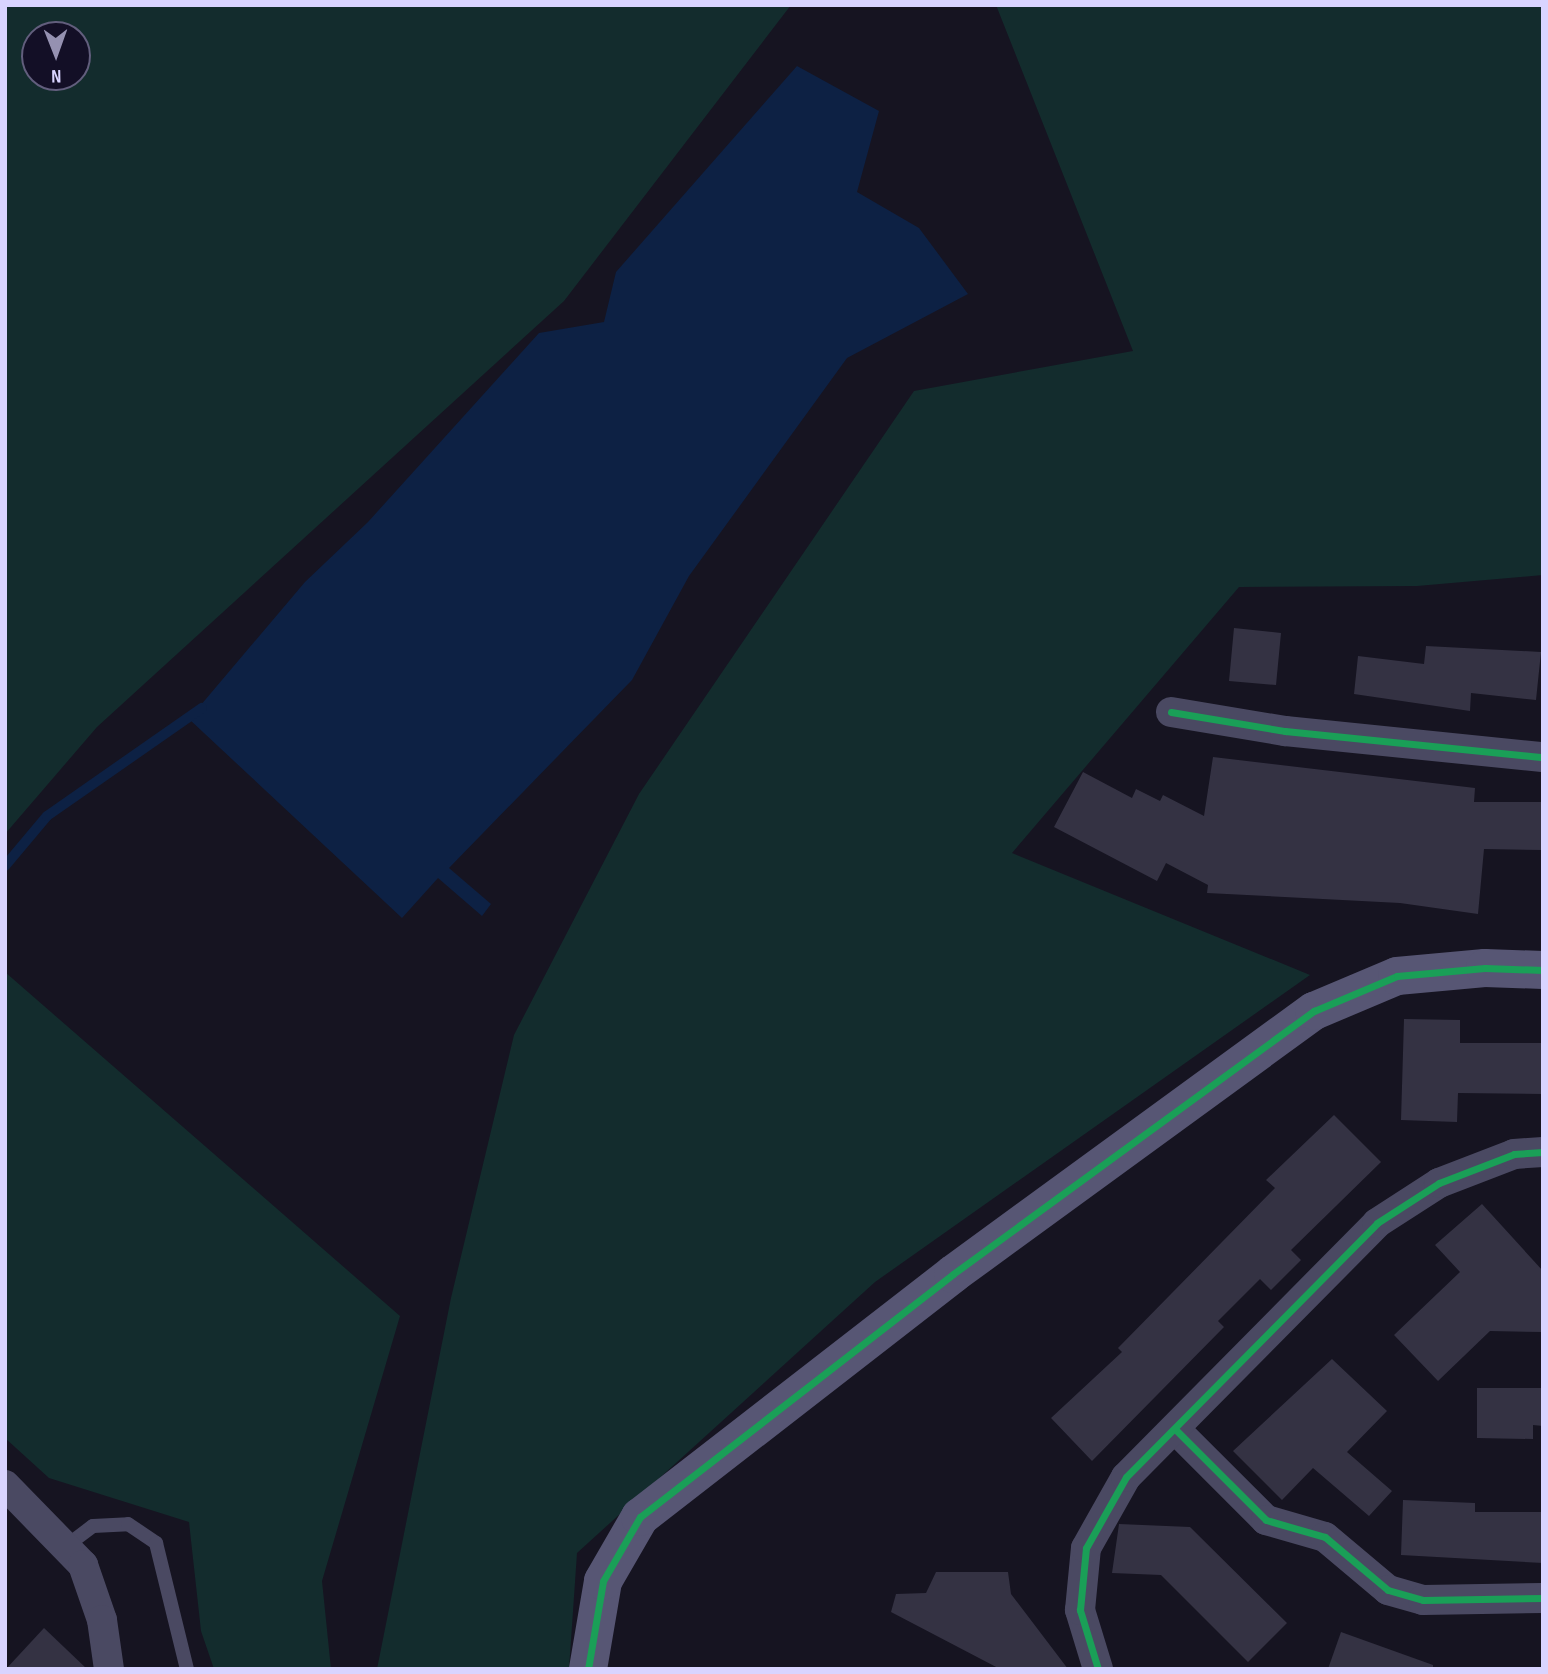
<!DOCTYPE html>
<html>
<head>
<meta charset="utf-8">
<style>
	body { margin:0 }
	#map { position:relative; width:1548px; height:1674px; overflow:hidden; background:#161421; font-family:"Sofia Sans Condensed",sans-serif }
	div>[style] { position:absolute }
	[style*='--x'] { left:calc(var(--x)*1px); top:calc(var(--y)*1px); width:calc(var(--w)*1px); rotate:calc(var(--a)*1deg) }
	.green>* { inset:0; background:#132c2d }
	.water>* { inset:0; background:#0d2144 }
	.stream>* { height:10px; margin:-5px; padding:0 5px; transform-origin:5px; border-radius:5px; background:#0d2144 }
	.building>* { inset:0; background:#343243 }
	.lane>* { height:14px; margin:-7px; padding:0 7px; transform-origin:7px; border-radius:7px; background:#4a4962 }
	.street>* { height:30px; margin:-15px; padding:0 15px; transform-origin:15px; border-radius:15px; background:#4a4962 }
	.secondary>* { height:38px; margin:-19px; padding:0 19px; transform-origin:19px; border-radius:19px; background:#575674 }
	.cycleway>* { height:7px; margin:-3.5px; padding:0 3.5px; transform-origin:3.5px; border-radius:3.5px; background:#1a9f57 }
	span { translate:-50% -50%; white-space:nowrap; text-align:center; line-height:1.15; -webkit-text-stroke:6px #130f26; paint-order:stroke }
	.frame { position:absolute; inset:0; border:7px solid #d9d4ff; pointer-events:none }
	.north { position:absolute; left:21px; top:21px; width:70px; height:70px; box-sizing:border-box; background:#130f26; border:2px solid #625e7d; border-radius:50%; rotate:179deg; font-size:19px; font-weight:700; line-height:28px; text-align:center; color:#d9d4ff }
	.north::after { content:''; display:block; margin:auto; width:24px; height:32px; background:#9591b1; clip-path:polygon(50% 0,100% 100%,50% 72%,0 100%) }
</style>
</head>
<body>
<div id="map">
	<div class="green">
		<div style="clip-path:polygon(evenodd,5px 5px,791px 5px,564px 301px,97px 727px,5px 834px,5px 5px,35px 35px,77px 35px,77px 77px,35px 77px,35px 35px)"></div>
		<div style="clip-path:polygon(996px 5px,1543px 5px,1543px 575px,1417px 586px,1239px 587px,1012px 853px,1310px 975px,875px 1282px,577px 1553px,569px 1669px,377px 1669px,451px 1298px,514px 1035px,639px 794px,914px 391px,1133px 351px)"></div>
		<div style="clip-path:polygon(5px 972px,400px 1316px,322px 1581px,331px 1669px,214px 1669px,201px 1631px,189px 1522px,49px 1478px,5px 1438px)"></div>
	</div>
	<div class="water">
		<div style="clip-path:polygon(797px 66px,879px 111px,857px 192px,919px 228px,968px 294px,847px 358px,689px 576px,632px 680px,449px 868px,491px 904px,482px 916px,438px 878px,402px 918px,189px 719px,305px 582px,368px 522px,539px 333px,604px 322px,616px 272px)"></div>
	</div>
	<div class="stream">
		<div style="--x:5;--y:866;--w:65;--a:-50"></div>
		<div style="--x:47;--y:816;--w:189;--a:-34.9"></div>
	</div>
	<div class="building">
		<div style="clip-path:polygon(1234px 628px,1281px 633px,1276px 685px,1229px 681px)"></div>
		<div style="clip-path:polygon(1426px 646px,1541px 652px,1536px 700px,1471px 693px,1470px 711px,1354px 694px,1358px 656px,1424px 664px)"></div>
		<div style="clip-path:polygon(1213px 757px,1475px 788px,1474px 802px,1543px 802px,1543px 850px,1484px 849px,1478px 914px,1400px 903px,1207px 893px,1208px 885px,1166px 863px,1157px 881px,1054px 827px,1083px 772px,1132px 798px,1136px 789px,1160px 801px,1163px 795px,1204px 816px)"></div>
		<div style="clip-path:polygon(1404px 1019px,1460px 1020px,1460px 1043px,1543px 1043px,1543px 1094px,1458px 1093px,1457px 1122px,1401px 1120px)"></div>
		<div style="clip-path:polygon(1334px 1115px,1381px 1162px,1291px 1250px,1301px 1260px,1271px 1290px,1260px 1279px,1218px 1321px,1224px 1327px,1092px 1461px,1051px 1418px,1122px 1352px,1118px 1348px,1275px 1188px,1266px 1180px)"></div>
		<div style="clip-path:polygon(1482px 1204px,1543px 1271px,1543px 1332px,1490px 1331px,1438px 1381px,1394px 1335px,1460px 1272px,1435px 1245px)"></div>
		<div style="clip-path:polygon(1332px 1359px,1387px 1411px,1347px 1452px,1392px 1491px,1369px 1516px,1313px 1468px,1282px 1500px,1233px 1451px)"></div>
		<div style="clip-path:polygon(1477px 1388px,1543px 1388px,1543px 1426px,1533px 1425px,1533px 1439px,1477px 1438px)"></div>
		<div style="clip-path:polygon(1403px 1500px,1475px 1503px,1475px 1512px,1543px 1512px,1543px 1563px,1401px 1555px)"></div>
		<div style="clip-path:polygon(1119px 1524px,1190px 1527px,1287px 1623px,1248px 1662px,1161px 1575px,1112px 1573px)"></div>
		<div style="clip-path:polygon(936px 1572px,1008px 1572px,1011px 1594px,1068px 1669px,1000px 1669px,891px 1612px,896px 1594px,926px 1593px)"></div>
		<div style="clip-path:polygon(44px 1628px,87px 1669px,6px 1669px)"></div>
		<div style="clip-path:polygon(1341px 1632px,1433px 1665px,1433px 1669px,1328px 1669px)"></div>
	</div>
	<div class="lane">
		<div style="--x:65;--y:1547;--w:35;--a:-37"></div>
		<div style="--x:93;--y:1526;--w:35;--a:-3"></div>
		<div style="--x:128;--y:1524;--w:34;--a:34"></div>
		<div style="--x:156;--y:1543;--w:130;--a:76.2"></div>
	</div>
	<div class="street">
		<div style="--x:1171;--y:712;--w:116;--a:9.5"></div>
		<div style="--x:1285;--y:731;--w:259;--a:5.8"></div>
		<div style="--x:1176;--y:1430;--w:127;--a:45"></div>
		<div style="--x:1266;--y:1520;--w:61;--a:16.1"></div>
		<div style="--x:1325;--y:1537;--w:82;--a:40.1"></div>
		<div style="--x:1388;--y:1590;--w:36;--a:16"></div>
		<div style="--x:1423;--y:1600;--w:120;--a:-1"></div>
		<div style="--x:5;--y:1485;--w:112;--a:45.7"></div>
		<div style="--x:83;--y:1565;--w:58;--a:70.9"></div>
		<div style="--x:102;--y:1620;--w:49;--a:81.9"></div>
		<div style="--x:1098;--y:1669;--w:62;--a:-107"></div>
		<div style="--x:1080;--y:1610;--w:62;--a:-84.5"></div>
		<div style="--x:1086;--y:1548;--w:81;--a:-60.6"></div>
		<div style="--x:1126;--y:1477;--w:357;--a:-45.3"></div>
		<div style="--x:1377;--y:1223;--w:74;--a:-32.8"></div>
		<div style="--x:1439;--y:1183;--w:80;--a:-21.1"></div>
		<div style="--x:1514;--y:1154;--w:29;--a:-4"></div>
	</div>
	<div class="secondary">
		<div style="--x:588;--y:1669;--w:89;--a:-80.3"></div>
		<div style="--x:603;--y:1581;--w:74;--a:-60"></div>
		<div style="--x:640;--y:1517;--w:396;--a:-37.8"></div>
		<div style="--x:953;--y:1274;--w:447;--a:-36.1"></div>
		<div style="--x:1314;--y:1011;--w:90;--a:-22.9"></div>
		<div style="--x:1397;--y:976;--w:88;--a:-5.2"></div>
		<div style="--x:1485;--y:968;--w:58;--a:2"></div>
	</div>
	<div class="cycleway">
		<div style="--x:1171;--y:712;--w:116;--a:9.5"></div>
		<div style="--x:1285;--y:731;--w:259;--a:5.8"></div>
		<div style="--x:1176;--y:1430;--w:127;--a:45"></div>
		<div style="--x:1266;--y:1520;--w:61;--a:16.1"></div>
		<div style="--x:1325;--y:1537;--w:82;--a:40.1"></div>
		<div style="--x:1388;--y:1590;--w:36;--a:16"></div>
		<div style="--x:1423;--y:1600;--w:120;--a:-1"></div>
		<div style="--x:588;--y:1669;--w:89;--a:-80.3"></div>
		<div style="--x:603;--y:1581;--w:74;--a:-60"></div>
		<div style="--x:640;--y:1517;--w:396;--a:-37.8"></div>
		<div style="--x:953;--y:1274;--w:447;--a:-36.1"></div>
		<div style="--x:1314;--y:1011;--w:90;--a:-22.9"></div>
		<div style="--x:1397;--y:976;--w:88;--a:-5.2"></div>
		<div style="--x:1485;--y:968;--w:58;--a:2"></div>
		<div style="--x:1098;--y:1669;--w:62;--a:-107"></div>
		<div style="--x:1080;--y:1610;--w:62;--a:-84.5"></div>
		<div style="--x:1086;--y:1548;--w:81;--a:-60.6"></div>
		<div style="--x:1126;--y:1477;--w:357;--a:-45.3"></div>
		<div style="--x:1377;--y:1223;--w:74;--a:-32.8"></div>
		<div style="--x:1439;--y:1183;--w:80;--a:-21.1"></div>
		<div style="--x:1514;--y:1154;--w:29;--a:-4"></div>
	</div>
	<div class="frame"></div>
	<div class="north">N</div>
</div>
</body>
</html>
